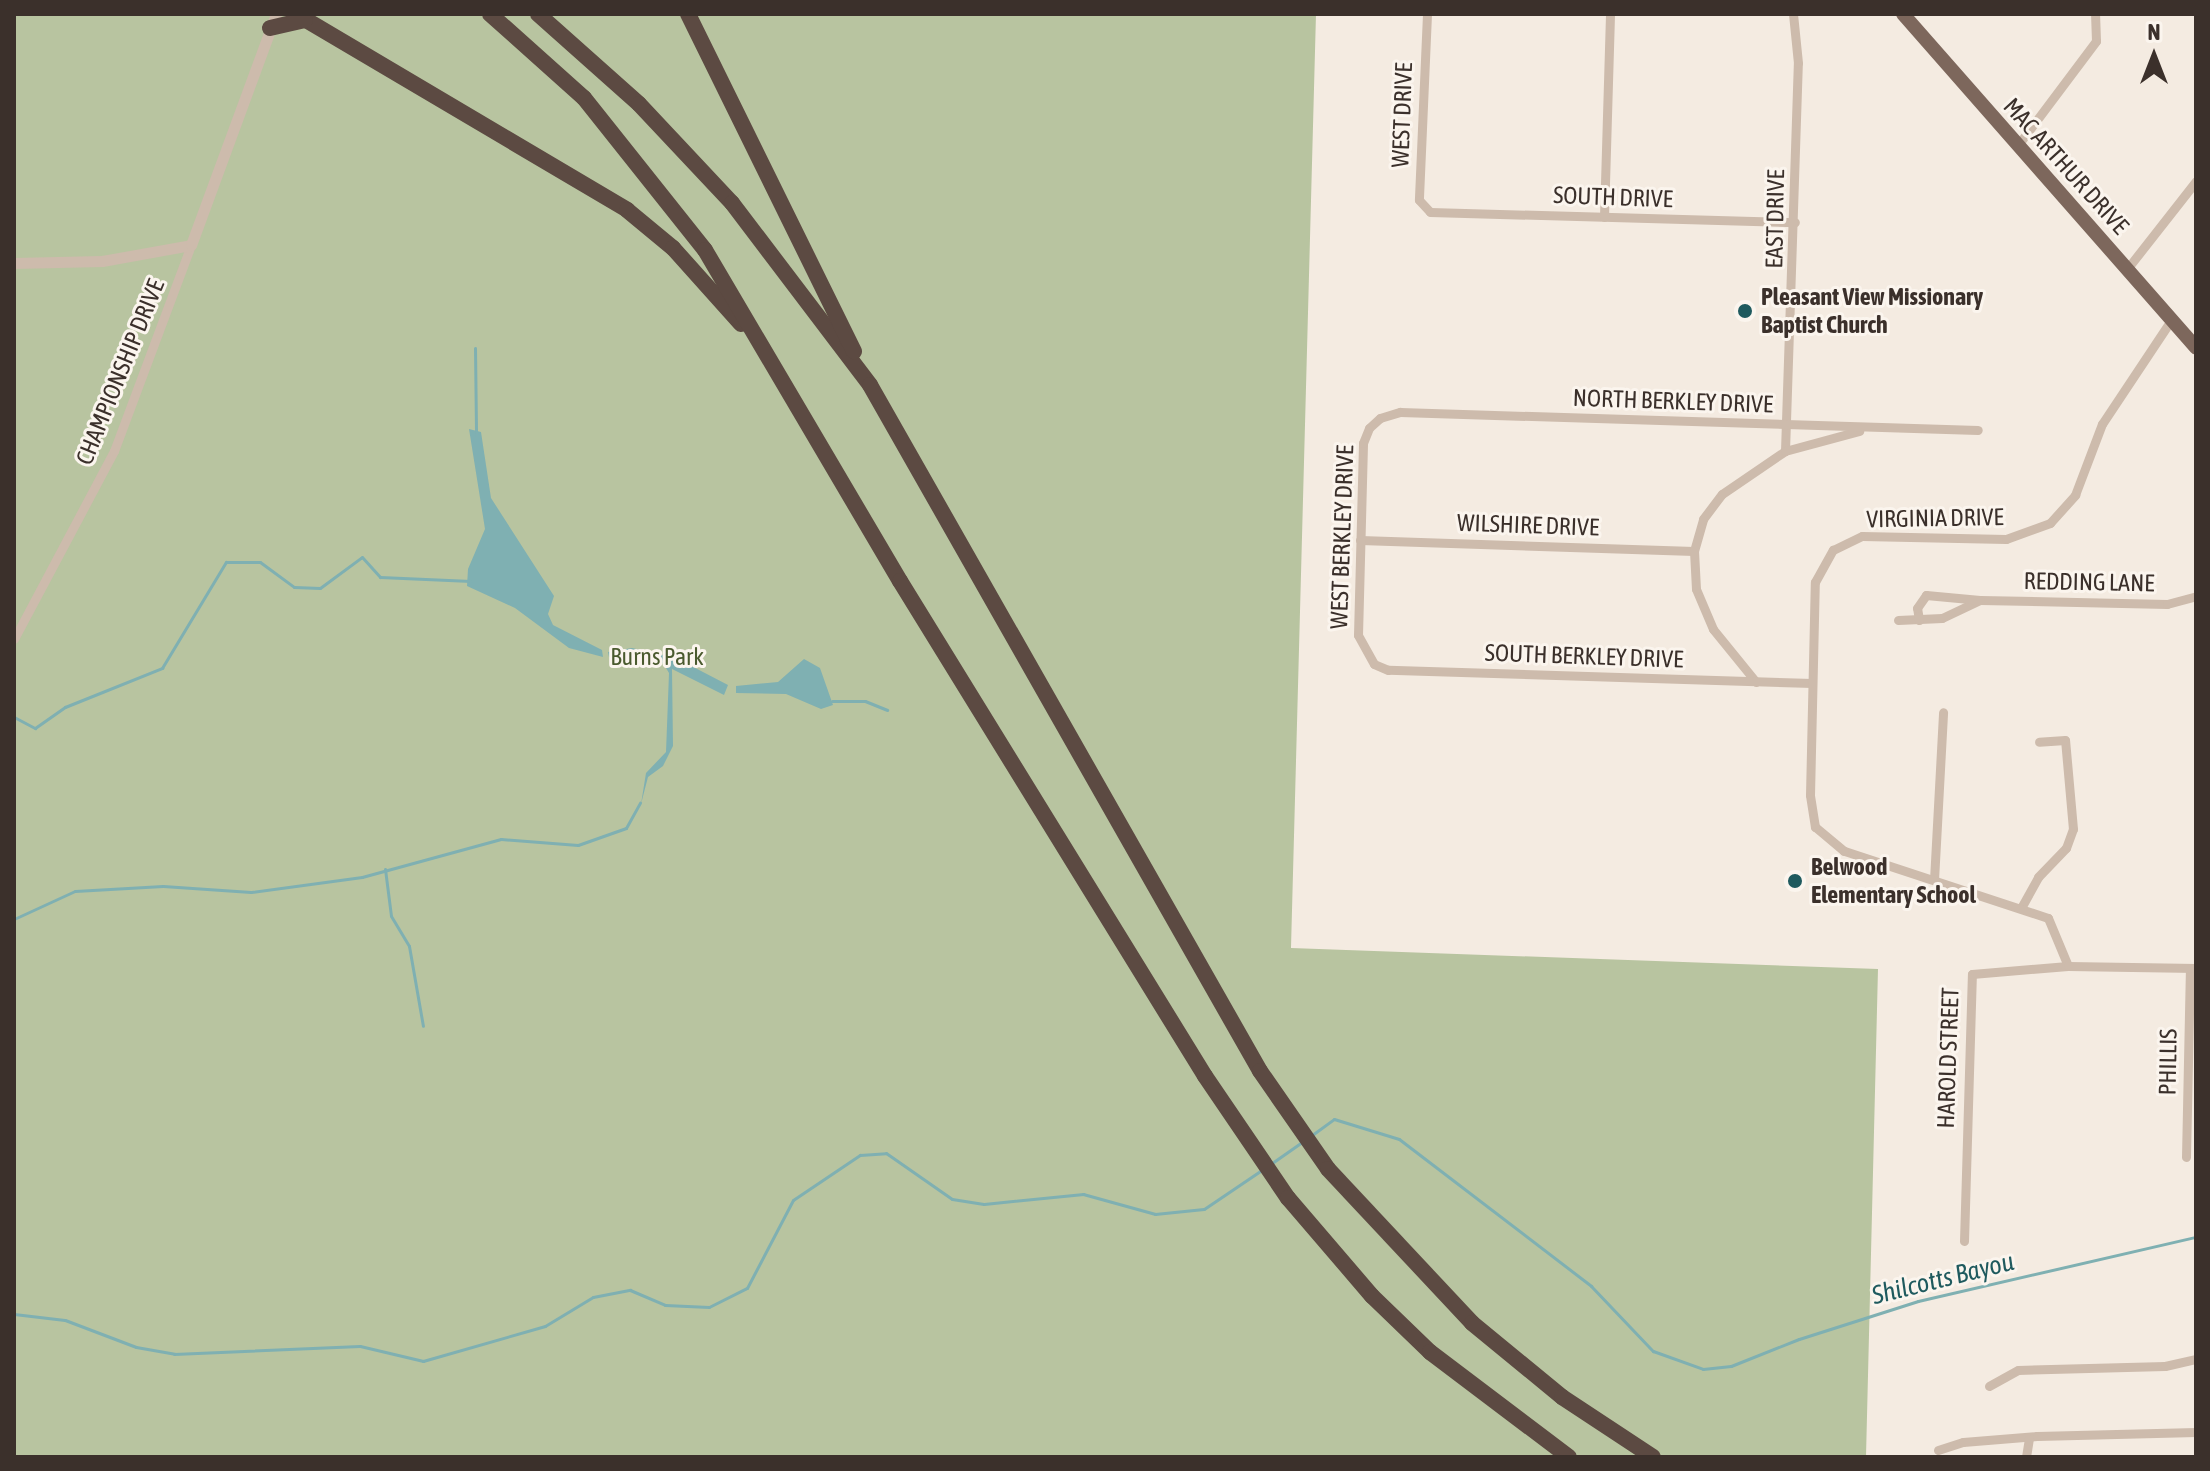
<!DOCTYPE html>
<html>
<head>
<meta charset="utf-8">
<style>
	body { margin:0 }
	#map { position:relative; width:2210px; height:1471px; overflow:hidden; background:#f4ebe1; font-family:"Asap Condensed",sans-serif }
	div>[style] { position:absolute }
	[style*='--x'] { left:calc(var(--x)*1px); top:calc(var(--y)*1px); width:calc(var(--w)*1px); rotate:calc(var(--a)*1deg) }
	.green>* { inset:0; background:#b8c4a0 }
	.water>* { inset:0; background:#7fb0b2 }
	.stream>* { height:3px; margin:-1.5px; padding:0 1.5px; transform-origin:1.5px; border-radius:1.5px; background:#7fb0b2 }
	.minor>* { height:9px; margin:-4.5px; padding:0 4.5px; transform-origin:4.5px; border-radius:4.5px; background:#cdbbac }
	.tertiary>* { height:11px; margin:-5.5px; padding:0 5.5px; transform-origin:5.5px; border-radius:5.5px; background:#cdbbac }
	.primary>* { height:14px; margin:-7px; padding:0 7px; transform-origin:7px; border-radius:7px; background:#7d675c }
	.motorway>* { height:16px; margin:-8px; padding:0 8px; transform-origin:8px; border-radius:8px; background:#5c4a42 }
	.dots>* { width:22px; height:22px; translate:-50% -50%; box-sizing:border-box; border:4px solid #fbf5ee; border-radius:50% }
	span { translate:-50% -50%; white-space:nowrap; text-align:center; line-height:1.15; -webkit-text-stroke:6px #fbf5ee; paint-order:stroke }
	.street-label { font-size:24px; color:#3b302b }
	.poi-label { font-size:24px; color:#3b302b; font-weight:700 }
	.left { translate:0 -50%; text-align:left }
	.park-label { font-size:24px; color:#4a5a2e }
	.water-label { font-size:26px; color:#1f5a5e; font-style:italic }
	.frame { position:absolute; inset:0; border:16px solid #3b302b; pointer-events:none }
	.north { position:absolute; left:2114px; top:16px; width:80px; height:80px; -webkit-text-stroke:6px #fbf5ee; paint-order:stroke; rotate:0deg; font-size:22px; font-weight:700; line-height:32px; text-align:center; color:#3b302b }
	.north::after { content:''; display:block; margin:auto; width:28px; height:36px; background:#3b302b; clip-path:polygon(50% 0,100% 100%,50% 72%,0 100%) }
</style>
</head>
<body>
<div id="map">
	<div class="green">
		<div style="clip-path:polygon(14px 14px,1316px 14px,1291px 948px,1878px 969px,1866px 1457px,14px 1457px)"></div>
	</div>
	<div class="water">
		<div style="clip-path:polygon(469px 429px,481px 432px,491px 498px,554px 596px,548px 614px,553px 625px,602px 650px,603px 657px,569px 648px,515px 608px,467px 586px,468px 569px,485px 529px)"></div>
		<div style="clip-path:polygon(632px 648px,676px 658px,728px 685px,724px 695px,672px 669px,673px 746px,663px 766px,648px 777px,641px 804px,646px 773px,666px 752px,669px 673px,663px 663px,609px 657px,608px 652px)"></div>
		<div style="clip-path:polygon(804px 659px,820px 668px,833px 705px,821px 709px,786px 694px,736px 693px,736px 686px,778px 682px)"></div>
	</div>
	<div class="stream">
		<div style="--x:475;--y:348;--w:87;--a:89.3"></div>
		<div style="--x:832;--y:701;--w:33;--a:0"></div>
		<div style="--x:865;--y:701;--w:24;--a:22"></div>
		<div style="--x:14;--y:717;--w:24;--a:28"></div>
		<div style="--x:35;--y:728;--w:37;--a:-35"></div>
		<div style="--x:65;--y:707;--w:105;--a:-21.9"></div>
		<div style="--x:162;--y:668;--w:124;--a:-58.9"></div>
		<div style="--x:226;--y:562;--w:34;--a:0"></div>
		<div style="--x:260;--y:562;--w:42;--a:36.3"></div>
		<div style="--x:294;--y:587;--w:26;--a:2"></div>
		<div style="--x:320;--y:588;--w:52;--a:-36.4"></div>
		<div style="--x:362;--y:557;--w:27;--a:48"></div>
		<div style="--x:380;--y:577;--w:91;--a:2.5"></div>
		<div style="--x:385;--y:869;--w:47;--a:82.7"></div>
		<div style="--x:391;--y:916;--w:35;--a:59"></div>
		<div style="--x:409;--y:946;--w:81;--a:80.1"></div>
		<div style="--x:14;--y:919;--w:67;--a:-24.7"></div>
		<div style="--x:75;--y:891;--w:88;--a:-3.3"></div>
		<div style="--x:163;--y:886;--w:88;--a:3.9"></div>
		<div style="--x:251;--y:892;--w:112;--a:-7.7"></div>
		<div style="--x:362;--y:877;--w:144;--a:-15.3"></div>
		<div style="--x:501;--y:839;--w:77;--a:4.5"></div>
		<div style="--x:578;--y:845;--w:51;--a:-19.5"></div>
		<div style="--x:626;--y:828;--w:29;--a:-61"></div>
		<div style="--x:1312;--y:1135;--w:27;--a:-36"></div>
		<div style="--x:1334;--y:1119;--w:68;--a:17.1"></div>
		<div style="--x:1399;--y:1139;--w:242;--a:37.4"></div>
		<div style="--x:1591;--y:1286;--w:90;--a:46.4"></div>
		<div style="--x:1653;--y:1351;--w:53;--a:19.8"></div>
		<div style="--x:1703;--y:1369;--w:28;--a:-6"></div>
		<div style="--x:1731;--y:1366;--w:73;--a:-21.7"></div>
		<div style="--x:1799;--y:1339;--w:125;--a:-17.7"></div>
		<div style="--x:1918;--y:1301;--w:285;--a:-13"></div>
		<div style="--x:1272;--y:1163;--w:37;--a:-35"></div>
		<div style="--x:14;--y:1314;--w:51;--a:6.7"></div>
		<div style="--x:65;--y:1320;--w:76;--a:20.8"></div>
		<div style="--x:136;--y:1347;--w:39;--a:10"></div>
		<div style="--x:174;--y:1354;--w:186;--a:-2.5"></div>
		<div style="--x:360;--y:1346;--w:65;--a:13.4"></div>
		<div style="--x:423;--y:1361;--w:127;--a:-16"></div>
		<div style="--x:545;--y:1326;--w:56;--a:-31.1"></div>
		<div style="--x:593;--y:1297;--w:38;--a:-11"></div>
		<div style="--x:630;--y:1290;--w:38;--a:23"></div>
		<div style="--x:665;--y:1305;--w:44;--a:2.6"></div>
		<div style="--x:709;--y:1307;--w:42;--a:-26.6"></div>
		<div style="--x:747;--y:1288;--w:99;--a:-62.4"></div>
		<div style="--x:793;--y:1200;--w:81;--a:-33.9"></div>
		<div style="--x:860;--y:1155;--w:26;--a:-4"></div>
		<div style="--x:886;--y:1153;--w:80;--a:34.9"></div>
		<div style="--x:952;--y:1199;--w:32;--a:9"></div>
		<div style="--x:984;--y:1204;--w:100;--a:-5.8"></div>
		<div style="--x:1083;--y:1194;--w:75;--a:15.5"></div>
		<div style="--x:1155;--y:1214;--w:49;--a:-5.8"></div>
		<div style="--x:1204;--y:1209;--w:71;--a:-34.1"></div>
	</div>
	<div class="minor">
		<div style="--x:1427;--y:14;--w:186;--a:92.5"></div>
		<div style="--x:1419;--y:200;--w:16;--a:47"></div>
		<div style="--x:1430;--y:212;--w:365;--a:1.6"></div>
		<div style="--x:2018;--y:145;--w:130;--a:-53.1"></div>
		<div style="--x:2096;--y:41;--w:27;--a:-92"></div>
		<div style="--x:1604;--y:217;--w:203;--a:-88.3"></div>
		<div style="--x:2127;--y:269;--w:112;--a:-51.9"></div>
		<div style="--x:1785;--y:451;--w:388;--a:-88.1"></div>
		<div style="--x:1798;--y:63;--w:49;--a:-95.8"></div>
		<div style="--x:1360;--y:540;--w:334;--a:1.9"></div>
		<div style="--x:1898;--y:620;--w:44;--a:-2.6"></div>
		<div style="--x:1942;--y:618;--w:42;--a:-25.3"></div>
		<div style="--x:1980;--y:600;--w:187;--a:1.2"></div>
		<div style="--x:2167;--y:604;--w:30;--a:-15"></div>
		<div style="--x:1919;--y:620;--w:12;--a:-99"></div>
		<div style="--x:1917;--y:608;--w:16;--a:-55"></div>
		<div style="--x:1926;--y:595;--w:54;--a:5.3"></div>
		<div style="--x:14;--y:639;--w:213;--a:-62"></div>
		<div style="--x:114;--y:451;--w:220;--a:-69.5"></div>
		<div style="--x:1756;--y:682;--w:68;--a:-129.1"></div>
		<div style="--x:1713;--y:629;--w:43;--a:-113"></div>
		<div style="--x:1696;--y:589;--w:38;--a:-93"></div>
		<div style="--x:1694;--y:551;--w:33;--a:-74"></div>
		<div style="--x:1703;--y:519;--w:31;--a:-53"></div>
		<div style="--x:1722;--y:494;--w:76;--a:-34.3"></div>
		<div style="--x:1785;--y:451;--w:77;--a:-15.1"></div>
		<div style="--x:1812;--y:683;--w:424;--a:-178.2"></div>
		<div style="--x:1388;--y:670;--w:15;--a:-157"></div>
		<div style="--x:1374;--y:664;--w:33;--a:-119"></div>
		<div style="--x:1358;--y:635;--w:192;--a:-88.5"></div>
		<div style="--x:1363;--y:443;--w:16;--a:-68"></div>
		<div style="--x:1369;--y:428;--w:15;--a:-42"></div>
		<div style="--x:1380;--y:418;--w:21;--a:-17"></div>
		<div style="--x:1400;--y:412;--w:578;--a:1.78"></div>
		<div style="--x:1934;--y:880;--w:168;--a:-86.9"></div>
		<div style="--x:2021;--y:908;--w:35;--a:-61"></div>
		<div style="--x:2038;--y:877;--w:40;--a:-46"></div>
		<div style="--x:2066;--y:848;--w:20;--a:-70"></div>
		<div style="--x:2073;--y:829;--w:89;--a:-95.1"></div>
		<div style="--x:2065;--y:740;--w:26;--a:176"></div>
		<div style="--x:2068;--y:966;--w:52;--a:-112.6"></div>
		<div style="--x:2048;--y:918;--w:215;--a:-161.8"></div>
		<div style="--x:1844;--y:851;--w:38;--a:-140"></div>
		<div style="--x:1815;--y:827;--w:32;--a:-99"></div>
		<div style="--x:1810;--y:795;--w:213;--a:-88.7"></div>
		<div style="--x:1815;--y:582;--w:37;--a:-61"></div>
		<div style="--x:1833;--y:550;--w:32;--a:-26"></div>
		<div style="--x:1862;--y:536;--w:144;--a:1.2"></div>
		<div style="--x:2006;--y:539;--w:47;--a:-20"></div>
		<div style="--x:2050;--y:523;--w:38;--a:-48"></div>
		<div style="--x:2075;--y:495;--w:76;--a:-69.2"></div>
		<div style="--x:2102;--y:424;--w:125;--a:-56.4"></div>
		<div style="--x:2186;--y:1157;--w:189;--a:-88.8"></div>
		<div style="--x:1964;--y:1241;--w:267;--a:-88.3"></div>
		<div style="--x:1972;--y:974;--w:96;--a:-4.8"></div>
		<div style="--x:2068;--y:966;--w:128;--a:0.9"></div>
		<div style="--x:1989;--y:1386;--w:33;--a:-29"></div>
		<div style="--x:2018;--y:1370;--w:147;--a:-1.6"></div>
		<div style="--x:2165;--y:1366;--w:32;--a:-13"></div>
		<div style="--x:1938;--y:1450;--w:26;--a:-18"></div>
		<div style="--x:1963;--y:1442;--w:74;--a:-4.6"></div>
		<div style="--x:2037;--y:1436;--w:159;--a:-1.4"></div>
		<div style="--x:2026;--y:1457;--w:18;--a:-81"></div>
	</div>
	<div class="tertiary">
		<div style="--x:14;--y:263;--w:88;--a:-1.3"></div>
		<div style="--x:102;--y:261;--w:90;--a:-10.2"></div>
		<div style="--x:191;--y:245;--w:246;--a:-69.8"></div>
	</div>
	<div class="primary">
		<div style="--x:1903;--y:14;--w:444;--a:48.7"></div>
	</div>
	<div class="motorway">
		<div style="--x:296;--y:14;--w:385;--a:30.6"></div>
		<div style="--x:627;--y:210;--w:60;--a:39.6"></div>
		<div style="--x:673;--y:248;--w:102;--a:48.2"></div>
		<div style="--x:490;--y:14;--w:126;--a:41.8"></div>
		<div style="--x:584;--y:98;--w:194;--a:51.5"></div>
		<div style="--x:705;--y:250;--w:384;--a:59.5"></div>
		<div style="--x:900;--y:581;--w:581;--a:58.36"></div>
		<div style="--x:1205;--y:1076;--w:148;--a:55.8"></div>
		<div style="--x:1288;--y:1198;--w:129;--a:49.4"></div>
		<div style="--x:1372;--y:1296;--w:81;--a:44"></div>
		<div style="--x:1430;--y:1352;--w:174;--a:37.1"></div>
		<div style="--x:538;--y:14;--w:135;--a:41.7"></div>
		<div style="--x:639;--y:104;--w:136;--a:46.8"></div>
		<div style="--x:732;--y:203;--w:228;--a:52.8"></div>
		<div style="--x:870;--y:385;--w:789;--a:60.38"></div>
		<div style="--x:1260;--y:1071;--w:119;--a:55.2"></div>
		<div style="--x:1328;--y:1169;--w:211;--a:46.9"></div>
		<div style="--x:1472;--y:1323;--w:117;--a:39.4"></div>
		<div style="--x:1562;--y:1397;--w:109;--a:33.4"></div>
		<div style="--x:688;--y:14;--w:376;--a:63.8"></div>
		<div style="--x:270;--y:28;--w:36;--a:-13"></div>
	</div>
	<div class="dots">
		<div style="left:1745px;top:311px;background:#1f5a5e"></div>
		<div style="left:1795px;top:881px;background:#1f5a5e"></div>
	</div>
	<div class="street-label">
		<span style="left:1402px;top:115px;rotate:-88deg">WEST DRIVE</span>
		<span style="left:2066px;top:166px;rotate:48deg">MAC ARTHUR DRIVE</span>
		<span style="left:1613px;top:197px;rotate:2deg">SOUTH DRIVE</span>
		<span style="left:1775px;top:219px;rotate:-89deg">EAST DRIVE</span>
		<span style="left:120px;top:372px;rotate:-68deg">CHAMPIONSHIP DRIVE</span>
		<span style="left:1673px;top:401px;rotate:2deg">NORTH BERKLEY DRIVE</span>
		<span style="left:1935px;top:518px;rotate:-1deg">VIRGINIA DRIVE</span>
		<span style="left:1528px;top:525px;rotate:2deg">WILSHIRE DRIVE</span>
		<span style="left:1342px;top:537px;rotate:-88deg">WEST BERKLEY DRIVE</span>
		<span style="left:2089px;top:582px;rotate:1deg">REDDING LANE</span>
		<span style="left:1584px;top:656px;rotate:2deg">SOUTH BERKLEY DRIVE</span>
		<span style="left:1948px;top:1058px;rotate:-88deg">HAROLD STREET</span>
		<span style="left:2168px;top:1062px;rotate:-89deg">PHILLIS</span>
	</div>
	<div class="poi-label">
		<span class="left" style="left:1761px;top:311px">Pleasant View Missionary<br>Baptist Church</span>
		<span class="left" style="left:1811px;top:881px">Belwood<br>Elementary School</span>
	</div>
	<div class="park-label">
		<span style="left:657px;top:657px">Burns Park</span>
	</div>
	<div class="water-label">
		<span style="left:1943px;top:1279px;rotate:-14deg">Shilcotts Bayou</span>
	</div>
	<div class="frame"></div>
	<div class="north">N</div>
</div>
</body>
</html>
